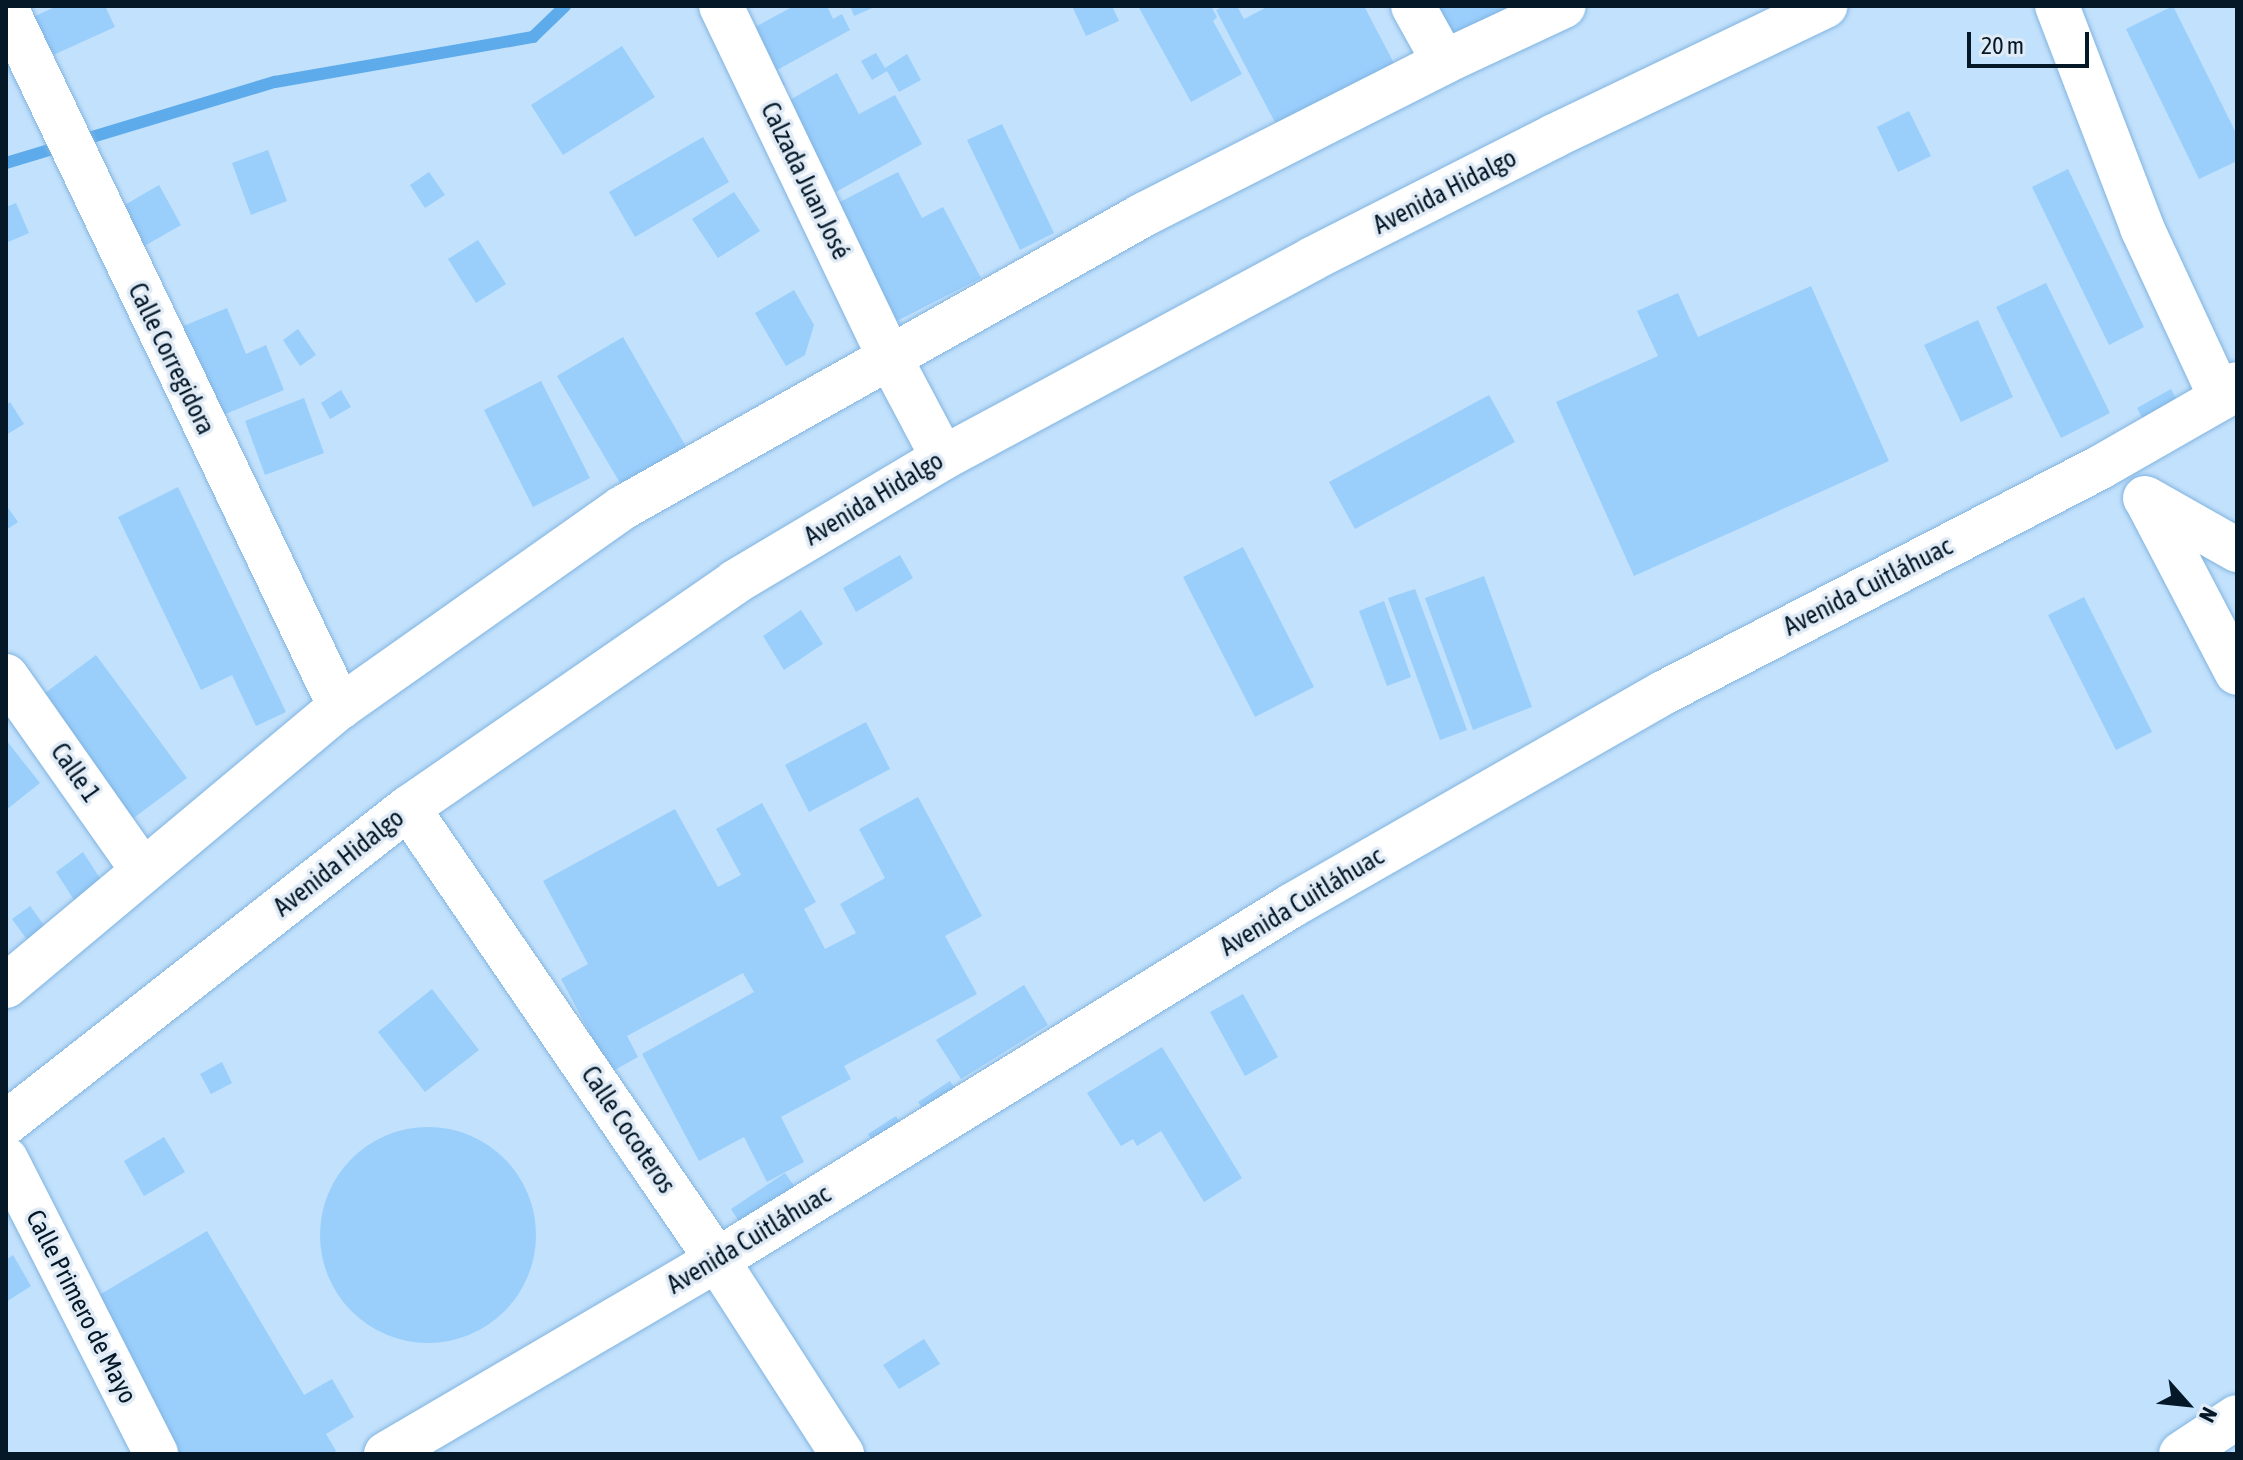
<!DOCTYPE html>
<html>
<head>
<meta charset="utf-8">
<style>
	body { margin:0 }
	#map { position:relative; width:2243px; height:1460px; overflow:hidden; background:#c2e1fc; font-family:"Asap Condensed",sans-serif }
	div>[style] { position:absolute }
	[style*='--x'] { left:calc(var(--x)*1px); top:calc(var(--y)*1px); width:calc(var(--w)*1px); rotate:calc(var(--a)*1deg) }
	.stream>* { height:12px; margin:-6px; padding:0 6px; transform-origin:6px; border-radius:6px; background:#5dabeb }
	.building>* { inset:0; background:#9acefb }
	.round { border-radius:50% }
	.roads { filter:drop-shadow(0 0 2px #81b4e0) drop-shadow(0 0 2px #81b4e0) }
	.minor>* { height:44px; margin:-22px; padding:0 22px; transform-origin:22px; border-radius:22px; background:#fff }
	.major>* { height:44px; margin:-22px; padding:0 22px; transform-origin:22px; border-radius:22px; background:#fff }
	span { translate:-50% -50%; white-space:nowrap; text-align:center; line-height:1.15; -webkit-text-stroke:7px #e1ebf5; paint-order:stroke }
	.street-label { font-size:26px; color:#041828 }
	.frame { position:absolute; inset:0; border:8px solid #041828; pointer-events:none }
	.north { position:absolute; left:2147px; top:1364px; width:80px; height:80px; -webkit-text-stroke:6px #e1ebf5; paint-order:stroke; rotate:117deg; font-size:22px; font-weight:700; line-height:32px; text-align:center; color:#041828 }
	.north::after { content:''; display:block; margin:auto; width:28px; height:36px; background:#041828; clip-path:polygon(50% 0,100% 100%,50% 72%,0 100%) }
	.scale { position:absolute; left:1967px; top:32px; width:122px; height:36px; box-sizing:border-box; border:4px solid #041828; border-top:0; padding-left:10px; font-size:24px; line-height:28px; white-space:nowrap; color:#041828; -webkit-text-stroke:6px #e1ebf5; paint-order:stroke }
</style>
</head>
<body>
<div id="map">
	<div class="stream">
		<div style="--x:6;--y:163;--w:281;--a:-16.8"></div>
		<div style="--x:275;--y:82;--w:262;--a:-9.9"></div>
		<div style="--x:533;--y:37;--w:45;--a:-44.1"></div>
	</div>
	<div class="building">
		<div style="clip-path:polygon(57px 6px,105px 6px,115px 27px,51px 56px,33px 17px)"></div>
		<div style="clip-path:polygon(794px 6px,827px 6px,833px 19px,842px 14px,850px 30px,777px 70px,785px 84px,775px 89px,744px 33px)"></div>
		<div style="clip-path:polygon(850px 6px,877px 6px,854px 16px)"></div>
		<div style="clip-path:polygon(1072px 6px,1112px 6px,1119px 21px,1086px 36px)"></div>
		<div style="clip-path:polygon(1138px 6px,1211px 6px,1217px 17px,1213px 21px,1242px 74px,1191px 102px)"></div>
		<div style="clip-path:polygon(1225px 6px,1237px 6px,1244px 19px,1269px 6px,1364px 6px,1396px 67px,1279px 130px,1216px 10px)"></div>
		<div style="clip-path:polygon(1423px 6px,1535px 6px,1447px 52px)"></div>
		<div style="clip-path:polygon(2173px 6px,2237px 135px,2237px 161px,2199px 179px,2126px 29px)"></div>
		<div style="clip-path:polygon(622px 46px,655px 97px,563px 155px,531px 105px)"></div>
		<div style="clip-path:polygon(876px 53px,885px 68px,907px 54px,921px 80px,899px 92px,887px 71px,872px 80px,861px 61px)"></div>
		<div style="clip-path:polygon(837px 73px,859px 114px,895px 95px,922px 144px,836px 192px,788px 101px)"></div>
		<div style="clip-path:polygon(1909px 111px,1931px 156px,1898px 172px,1877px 127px)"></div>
		<div style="clip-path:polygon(1002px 124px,1054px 233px,1020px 250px,967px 140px)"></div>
		<div style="clip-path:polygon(703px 137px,729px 182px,635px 237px,609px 192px)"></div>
		<div style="clip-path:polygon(268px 150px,287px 201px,251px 215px,232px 163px)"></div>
		<div style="clip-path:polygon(2068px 169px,2144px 327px,2109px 345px,2032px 187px)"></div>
		<div style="clip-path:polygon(429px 172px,445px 195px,425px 208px,410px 185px)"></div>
		<div style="clip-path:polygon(898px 172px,922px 218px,943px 207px,981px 278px,897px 321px,838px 203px)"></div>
		<div style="clip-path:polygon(159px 185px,181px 225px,141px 248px,118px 209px)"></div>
		<div style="clip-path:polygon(734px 192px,760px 231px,718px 258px,692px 219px)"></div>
		<div style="clip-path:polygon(16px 203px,29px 233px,6px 243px,6px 207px)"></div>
		<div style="clip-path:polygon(478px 240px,506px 284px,476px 303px,448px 259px)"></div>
		<div style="clip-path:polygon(2046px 283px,2110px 413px,2061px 438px,1996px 307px)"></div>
		<div style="clip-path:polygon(1811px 286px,1889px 461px,1634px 576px,1556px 402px,1658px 356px,1637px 311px,1678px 293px,1698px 337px)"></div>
		<div style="clip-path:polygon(794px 290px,814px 325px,805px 355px,786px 366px,755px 313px)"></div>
		<div style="clip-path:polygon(227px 308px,246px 354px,266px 345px,284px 390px,218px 417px,181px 327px)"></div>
		<div style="clip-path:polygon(1978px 320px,2013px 397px,1961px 422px,1924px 345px)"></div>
		<div style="clip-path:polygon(298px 329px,316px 355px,300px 366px,283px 340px)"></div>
		<div style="clip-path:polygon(623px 337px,688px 450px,623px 488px,557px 376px)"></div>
		<div style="clip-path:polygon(541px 381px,590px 478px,533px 507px,484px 410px)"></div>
		<div style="clip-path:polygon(2171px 389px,2185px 416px,2151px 435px,2137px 408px)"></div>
		<div style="clip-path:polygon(341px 390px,351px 407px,330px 419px,321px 403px)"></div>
		<div style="clip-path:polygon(1489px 395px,1515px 442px,1355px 529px,1329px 482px)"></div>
		<div style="clip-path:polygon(304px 398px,324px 453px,265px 475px,245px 421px)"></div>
		<div style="clip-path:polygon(10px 402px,24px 424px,6px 435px,6px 405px)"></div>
		<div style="clip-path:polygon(178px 487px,286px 712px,256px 726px,232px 675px,201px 690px,118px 517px)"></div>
		<div style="clip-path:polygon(6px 505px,18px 522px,6px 530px)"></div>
		<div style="clip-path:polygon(1243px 547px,1314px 687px,1255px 717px,1183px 577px)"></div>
		<div style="clip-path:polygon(900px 555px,913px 578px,856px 612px,843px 588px)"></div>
		<div style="clip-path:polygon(1484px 576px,1532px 707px,1473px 730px,1425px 598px)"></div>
		<div style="clip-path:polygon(1415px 589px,1467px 730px,1440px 740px,1388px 598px)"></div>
		<div style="clip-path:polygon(2084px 597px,2152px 732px,2116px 750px,2048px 615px)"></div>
		<div style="clip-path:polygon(1384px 601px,1411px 677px,1387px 686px,1359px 611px)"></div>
		<div style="clip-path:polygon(801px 610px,823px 644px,784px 670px,763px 636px)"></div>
		<div style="clip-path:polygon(96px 655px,187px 778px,127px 823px,37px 699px)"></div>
		<div style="clip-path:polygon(866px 722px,890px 769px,809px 812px,785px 765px)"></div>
		<div style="clip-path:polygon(6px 740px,40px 783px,6px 810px)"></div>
		<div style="clip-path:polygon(918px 797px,982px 916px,945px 936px,977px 994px,844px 1066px,851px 1079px,781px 1117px,804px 1162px,767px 1182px,744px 1137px,699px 1161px,642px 1054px,754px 992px,743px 973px,627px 1036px,638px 1057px,611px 1072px,561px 979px,588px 964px,543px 881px,675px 809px,718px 887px,741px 875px,716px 829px,762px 803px,816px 902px,804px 909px,825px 949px,856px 933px,840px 904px,885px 878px,859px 829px)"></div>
		<div style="clip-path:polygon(83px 852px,105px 886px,78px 906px,56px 872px)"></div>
		<div style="clip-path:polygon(30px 906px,49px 932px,31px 945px,12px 919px)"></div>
		<div style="clip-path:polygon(1024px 985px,1048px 1025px,961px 1079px,936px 1040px)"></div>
		<div style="clip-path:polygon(432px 989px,479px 1050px,425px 1092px,378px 1032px)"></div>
		<div style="clip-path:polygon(1243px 994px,1278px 1057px,1245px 1076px,1210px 1012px)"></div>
		<div style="clip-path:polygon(1162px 1047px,1242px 1178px,1204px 1202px,1161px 1131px,1137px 1146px,1133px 1139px,1121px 1146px,1087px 1093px)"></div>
		<div style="clip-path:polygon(222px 1062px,232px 1083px,211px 1094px,200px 1074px)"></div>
		<div style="clip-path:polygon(950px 1081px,963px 1101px,931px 1121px,918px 1102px)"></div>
		<div style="clip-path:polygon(896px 1116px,907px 1135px,879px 1153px,868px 1134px)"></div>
		<div class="round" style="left:320px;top:1127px;width:216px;height:216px"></div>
		<div style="clip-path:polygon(164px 1137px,185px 1172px,144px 1196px,124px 1161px)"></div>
		<div style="clip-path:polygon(785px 1173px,800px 1194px,745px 1231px,731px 1209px)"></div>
		<div style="clip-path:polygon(207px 1231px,304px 1395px,332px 1379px,354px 1417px,326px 1434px,336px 1451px,330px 1454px,180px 1454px,89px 1301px)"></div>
		<div style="clip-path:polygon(13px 1255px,31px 1286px,6px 1302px,6px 1260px)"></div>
		<div style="clip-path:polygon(924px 1339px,940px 1364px,899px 1389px,883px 1365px)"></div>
	</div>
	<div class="roads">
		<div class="minor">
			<div style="--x:721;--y:6;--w:388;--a:64.4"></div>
			<div style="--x:889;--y:356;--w:115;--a:62.1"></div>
			<div style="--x:1413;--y:6;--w:64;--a:61"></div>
			<div style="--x:2057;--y:6;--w:238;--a:69"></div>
			<div style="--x:2142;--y:228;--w:187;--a:65.1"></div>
			<div style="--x:6;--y:8;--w:775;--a:64.46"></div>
			<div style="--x:2145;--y:498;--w:106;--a:29.5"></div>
			<div style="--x:2146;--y:499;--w:196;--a:62.4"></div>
			<div style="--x:6;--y:676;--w:238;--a:54.9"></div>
			<div style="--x:408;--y:808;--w:548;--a:55.64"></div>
			<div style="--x:717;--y:1260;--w:231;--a:57.2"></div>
			<div style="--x:6;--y:1159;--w:331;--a:63"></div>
			<div style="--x:386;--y:1454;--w:384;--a:-30.4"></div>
			<div style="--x:717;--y:1260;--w:674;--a:-31.66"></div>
			<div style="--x:1291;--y:906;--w:429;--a:-29.8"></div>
			<div style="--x:1663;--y:693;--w:491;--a:-27.3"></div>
			<div style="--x:2099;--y:468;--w:141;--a:-29.8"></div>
			<div style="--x:2221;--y:398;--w:21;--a:-41"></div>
			<div style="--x:2181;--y:1454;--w:67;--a:-33.5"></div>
		</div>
		<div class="major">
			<div style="--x:6;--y:986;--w:435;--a:-39.9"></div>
			<div style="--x:340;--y:707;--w:345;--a:-35.2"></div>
			<div style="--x:622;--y:508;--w:598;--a:-29.35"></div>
			<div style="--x:1143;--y:215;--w:338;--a:-26.9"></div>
			<div style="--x:1444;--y:62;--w:132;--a:-25"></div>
			<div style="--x:6;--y:1123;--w:511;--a:-38.08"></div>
			<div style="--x:408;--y:808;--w:397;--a:-34.6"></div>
			<div style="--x:735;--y:582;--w:242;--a:-30.8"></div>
			<div style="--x:943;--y:458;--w:419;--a:-28.3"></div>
			<div style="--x:1312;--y:259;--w:271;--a:-26.9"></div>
			<div style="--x:1554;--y:136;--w:301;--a:-25.6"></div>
		</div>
	</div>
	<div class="street-label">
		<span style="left:805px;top:181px;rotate:64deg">Calzada Juan José</span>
		<span style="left:1445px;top:192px;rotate:-27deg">Avenida Hidalgo</span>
		<span style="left:171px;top:359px;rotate:64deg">Calle Corregidora</span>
		<span style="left:874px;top:499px;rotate:-31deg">Avenida Hidalgo</span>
		<span style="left:1868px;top:587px;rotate:-27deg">Avenida Cuitláhuac</span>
		<span style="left:75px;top:773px;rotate:55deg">Calle 1</span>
		<span style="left:339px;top:863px;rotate:-38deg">Avenida Hidalgo</span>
		<span style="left:1302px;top:902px;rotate:-31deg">Avenida Cuitláhuac</span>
		<span style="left:628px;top:1130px;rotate:56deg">Calle Cocoteros</span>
		<span style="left:749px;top:1240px;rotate:-31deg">Avenida Cuitláhuac</span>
		<span style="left:81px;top:1307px;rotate:63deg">Calle Primero de Mayo</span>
	</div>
	<div class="frame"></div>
	<div class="north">N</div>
	<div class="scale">20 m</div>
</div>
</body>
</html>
